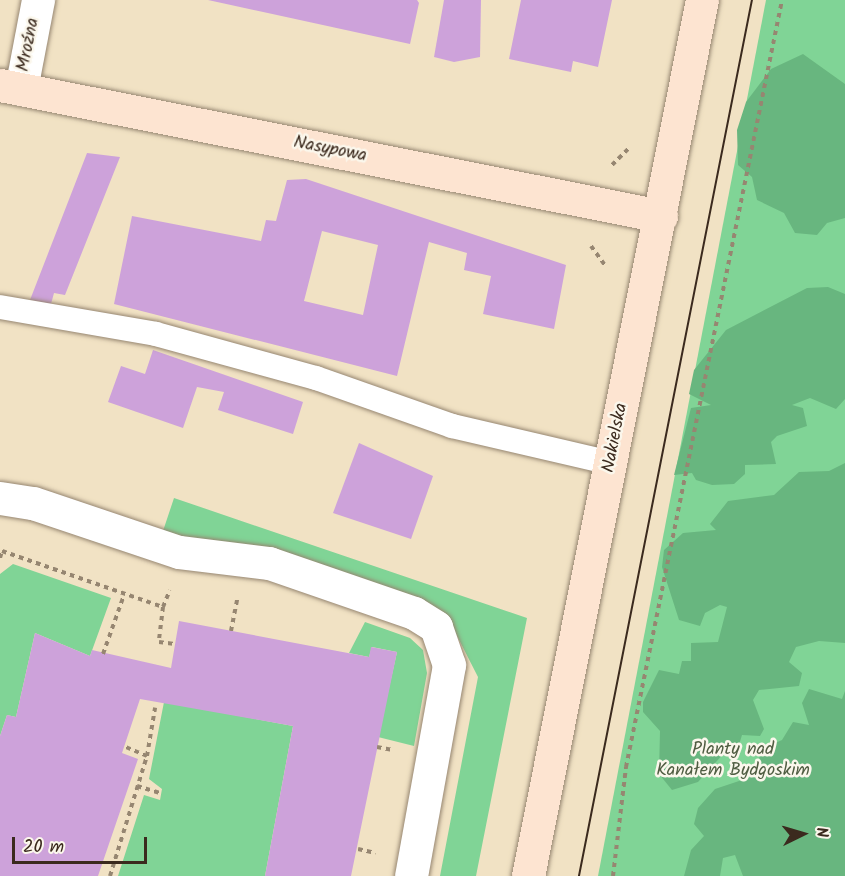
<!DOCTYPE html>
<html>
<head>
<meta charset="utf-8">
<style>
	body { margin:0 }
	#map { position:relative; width:845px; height:876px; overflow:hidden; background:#f1e2c4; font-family:Kalam,sans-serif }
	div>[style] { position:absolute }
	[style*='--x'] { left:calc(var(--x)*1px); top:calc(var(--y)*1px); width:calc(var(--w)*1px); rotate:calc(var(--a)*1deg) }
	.green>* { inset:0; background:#80d496 }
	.forest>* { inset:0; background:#68b67f }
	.building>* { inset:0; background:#cda2da }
	.path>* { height:4px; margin-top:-2px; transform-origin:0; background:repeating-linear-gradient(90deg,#968671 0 4.5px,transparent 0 9px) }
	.roads { filter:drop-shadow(0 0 2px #968671) drop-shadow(0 0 2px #968671) }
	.lane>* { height:24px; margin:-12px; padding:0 12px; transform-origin:12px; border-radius:12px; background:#fff }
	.street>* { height:33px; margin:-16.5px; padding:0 16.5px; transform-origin:16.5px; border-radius:16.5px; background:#fff }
	.secondary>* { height:33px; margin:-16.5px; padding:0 16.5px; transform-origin:16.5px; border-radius:16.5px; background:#fde4d1 }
	.tram>* { height:1.5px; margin:-0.75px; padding:0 0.75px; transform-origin:0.75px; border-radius:0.75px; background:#3b2a1e }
	span { translate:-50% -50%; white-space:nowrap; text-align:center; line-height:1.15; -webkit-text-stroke:5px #fbf7ec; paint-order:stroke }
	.street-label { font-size:18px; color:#3b2a1e }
	.park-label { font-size:18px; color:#505d42 }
	.north { position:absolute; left:773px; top:804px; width:60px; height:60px; -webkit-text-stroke:4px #fbf7ec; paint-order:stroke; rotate:85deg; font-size:16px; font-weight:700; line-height:24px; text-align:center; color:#3b2a1e }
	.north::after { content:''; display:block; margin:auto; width:21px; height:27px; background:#3b2a1e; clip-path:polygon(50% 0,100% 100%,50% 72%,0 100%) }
	.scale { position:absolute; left:12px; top:837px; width:135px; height:27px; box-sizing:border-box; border:3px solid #3b2a1e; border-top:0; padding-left:8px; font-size:18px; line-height:21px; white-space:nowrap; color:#3b2a1e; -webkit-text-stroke:4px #fbf7ec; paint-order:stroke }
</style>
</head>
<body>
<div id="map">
	<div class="green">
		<div style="clip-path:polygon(766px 0,845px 0,845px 876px,598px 876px)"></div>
		<div style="clip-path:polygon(174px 498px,527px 618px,476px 876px,440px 876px,478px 677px,453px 628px,163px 531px)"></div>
		<div style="clip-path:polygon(13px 564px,111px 598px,90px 656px,35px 633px,16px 717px,7px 715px,0 736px,0 574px)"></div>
		<div style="clip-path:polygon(365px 622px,410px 638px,423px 650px,427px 673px,414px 746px,378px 737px,397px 652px,372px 647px,369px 657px,349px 653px)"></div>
		<div style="clip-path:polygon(164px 702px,293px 726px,265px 876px,118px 876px,144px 795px,160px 800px,162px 789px,149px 779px)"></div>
	</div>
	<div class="forest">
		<div style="clip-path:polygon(803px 54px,845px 84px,845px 218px,827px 223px,817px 235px,795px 233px,784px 213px,757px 200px,752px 177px,738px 165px,737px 130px,746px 102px,771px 69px)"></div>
		<div style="clip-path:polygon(828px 287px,845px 294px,845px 399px,836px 409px,810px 398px,792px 405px,803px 408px,807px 426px,777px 436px,771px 442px,776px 464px,745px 465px,745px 474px,734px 484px,712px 485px,696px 480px,692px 473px,674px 475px,691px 408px,711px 405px,689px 394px,694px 370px,726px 330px,807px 288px)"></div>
		<div style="clip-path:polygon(845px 463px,845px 643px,819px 641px,796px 647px,789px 662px,802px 673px,799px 686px,759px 690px,753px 700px,764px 729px,760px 736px,742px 735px,738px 748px,725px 752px,698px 782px,672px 790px,659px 774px,660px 731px,643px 712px,643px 702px,659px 670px,679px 674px,682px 661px,691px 661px,691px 643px,718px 642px,727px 607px,720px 605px,705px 613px,700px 626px,679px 620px,662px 567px,664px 550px,683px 533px,716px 530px,710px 524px,728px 501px,774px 495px,799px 472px,829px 471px)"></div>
		<div style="clip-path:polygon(809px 689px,842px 699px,845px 691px,845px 876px,743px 876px,735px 855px,723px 858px,720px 876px,684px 876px,691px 850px,704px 836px,694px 824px,698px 808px,715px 789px,760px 774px,759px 750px,782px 740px,793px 722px,809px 725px,802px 703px)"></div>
	</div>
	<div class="building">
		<div style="clip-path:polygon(208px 0,417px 0,419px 3px,410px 44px)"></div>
		<div style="clip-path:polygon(444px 0,481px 0,480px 57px,454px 62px,434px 57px)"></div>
		<div style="clip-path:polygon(521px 0,612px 0,598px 67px,573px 61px,571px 72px,509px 59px)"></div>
		<div style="clip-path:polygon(87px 153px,120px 157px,65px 295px,54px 293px,51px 304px,30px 300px)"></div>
		<div style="clip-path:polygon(evenodd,306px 179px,566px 265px,554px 329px,483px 314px,491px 276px,464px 270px,467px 253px,429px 242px,397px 376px,114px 304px,132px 216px,261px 241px,266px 220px,276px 221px,287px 180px,306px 179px,322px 231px,378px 245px,363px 315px,304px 301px,322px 231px)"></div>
		<div style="clip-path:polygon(153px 350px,303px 402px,293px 434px,218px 410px,224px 392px,197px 387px,183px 428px,108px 402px,121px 366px,145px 374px)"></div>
		<div style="clip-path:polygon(359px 443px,433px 476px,411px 539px,333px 513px)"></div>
		<div style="clip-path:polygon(179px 621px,369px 657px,371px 647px,397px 652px,351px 876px,265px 876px,293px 726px,140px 699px,122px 753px,138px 759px,98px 876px,0 876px,0 736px,7px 715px,16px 717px,35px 633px,90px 656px,92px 650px,171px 668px)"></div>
	</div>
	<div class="path">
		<div style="--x:612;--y:165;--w:25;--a:-45"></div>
		<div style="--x:591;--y:246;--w:24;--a:54"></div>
		<div style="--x:0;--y:558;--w:7;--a:-74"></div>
		<div style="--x:2;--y:551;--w:170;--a:19.2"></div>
		<div style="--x:163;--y:607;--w:18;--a:-68"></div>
		<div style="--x:163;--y:607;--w:35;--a:97"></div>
		<div style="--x:159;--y:642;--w:16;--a:7"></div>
		<div style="--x:231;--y:631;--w:32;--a:-79"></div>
		<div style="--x:103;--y:654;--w:63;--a:-70.4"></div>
		<div style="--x:377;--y:747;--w:16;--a:11"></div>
		<div style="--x:147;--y:756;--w:49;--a:-80.5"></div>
		<div style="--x:137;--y:786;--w:24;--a:17"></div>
		<div style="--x:358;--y:849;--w:18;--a:13"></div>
		<div style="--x:110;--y:876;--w:126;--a:-72.9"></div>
		<div style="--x:147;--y:756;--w:25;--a:-157"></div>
		<div style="--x:613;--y:876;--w:110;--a:-83.2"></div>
		<div style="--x:626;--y:767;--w:783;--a:-78.5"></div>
	</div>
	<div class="roads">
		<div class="lane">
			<div style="--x:0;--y:307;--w:158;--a:9.8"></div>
			<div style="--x:156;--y:334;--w:166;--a:15.4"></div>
			<div style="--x:316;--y:378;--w:144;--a:19.4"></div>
			<div style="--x:452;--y:426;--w:163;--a:13.1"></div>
		</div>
		<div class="street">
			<div style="--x:21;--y:89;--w:91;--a:-79.2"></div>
			<div style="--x:0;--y:498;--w:33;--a:9"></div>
			<div style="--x:33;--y:503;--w:154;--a:18.6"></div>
			<div style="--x:179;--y:552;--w:91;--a:7"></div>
			<div style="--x:269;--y:563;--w:153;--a:19"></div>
			<div style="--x:414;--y:613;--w:26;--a:32"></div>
			<div style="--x:436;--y:627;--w:40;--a:71.1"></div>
			<div style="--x:449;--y:665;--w:214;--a:100.2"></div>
		</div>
		<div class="secondary">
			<div style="--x:0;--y:85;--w:674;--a:11.21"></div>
			<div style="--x:528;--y:876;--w:893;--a:-78.77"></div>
		</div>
	</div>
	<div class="tram">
		<div style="--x:579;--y:876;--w:893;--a:-78.83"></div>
	</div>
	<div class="street-label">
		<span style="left:29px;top:45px;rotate:-79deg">Mroźna</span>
		<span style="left:330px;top:150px;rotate:11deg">Nasypowa</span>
		<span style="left:616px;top:438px;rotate:-79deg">Nakielska</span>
	</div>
	<div class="park-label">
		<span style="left:733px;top:761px">Planty nad<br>Kanałem Bydgoskim</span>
	</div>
	<div class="north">N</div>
	<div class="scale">20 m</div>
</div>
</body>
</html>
